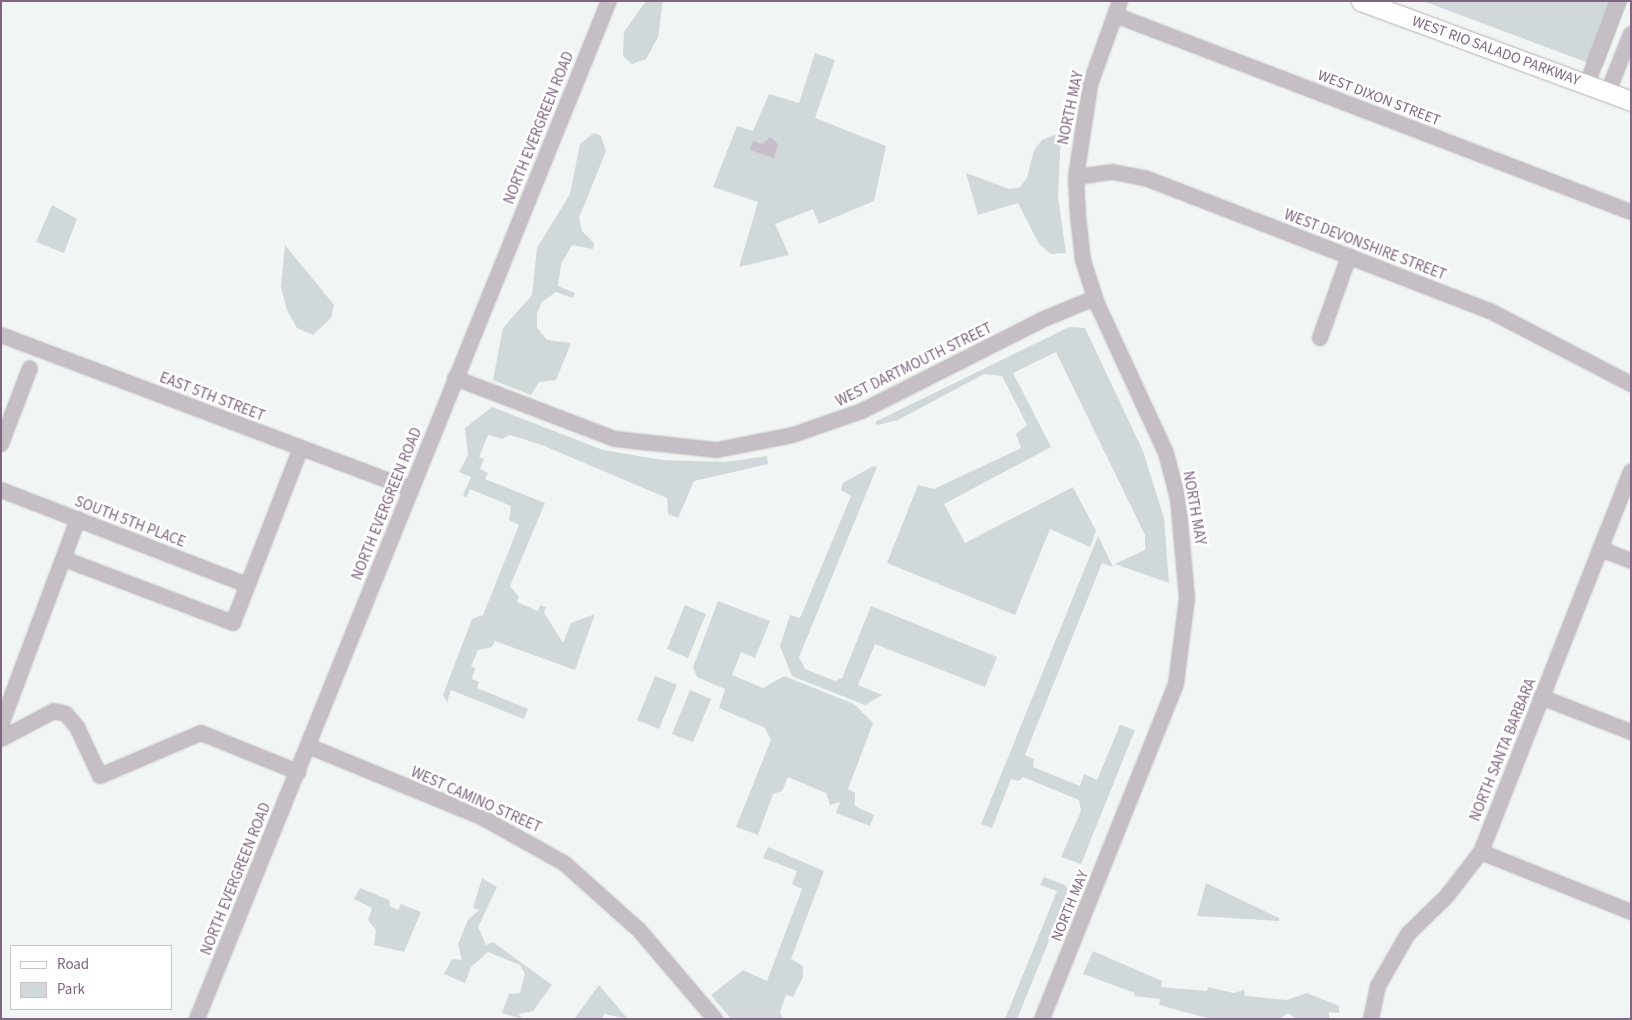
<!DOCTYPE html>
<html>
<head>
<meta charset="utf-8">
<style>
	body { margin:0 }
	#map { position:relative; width:1632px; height:1020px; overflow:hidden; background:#f1f5f3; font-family:"Source Sans 3",sans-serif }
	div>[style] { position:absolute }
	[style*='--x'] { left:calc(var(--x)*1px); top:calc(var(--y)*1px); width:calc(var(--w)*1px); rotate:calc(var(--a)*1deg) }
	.green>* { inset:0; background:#d1d8d9 }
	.water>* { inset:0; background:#c8becb }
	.roads { filter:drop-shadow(0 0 1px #b7b0b7) drop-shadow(0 0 1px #b7b0b7) }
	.minor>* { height:14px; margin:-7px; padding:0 7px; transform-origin:7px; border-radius:7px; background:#c5bec5 }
	.major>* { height:19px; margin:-9.5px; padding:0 9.5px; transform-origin:9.5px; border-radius:9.5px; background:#fff }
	span { translate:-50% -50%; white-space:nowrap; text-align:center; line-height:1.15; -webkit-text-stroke:5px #fff; paint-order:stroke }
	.street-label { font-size:15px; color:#806680 }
	.frame { position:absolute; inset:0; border:2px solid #806680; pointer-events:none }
	.legend { position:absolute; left:10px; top:945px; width:162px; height:65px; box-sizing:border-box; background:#fff; border:1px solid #ccc2cc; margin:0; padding:6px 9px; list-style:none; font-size:15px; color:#806680 }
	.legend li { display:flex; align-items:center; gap:10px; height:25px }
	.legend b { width:25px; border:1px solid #ccc2cc }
</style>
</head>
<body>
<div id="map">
	<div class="green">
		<div style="clip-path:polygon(646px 1px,663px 1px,658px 37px,646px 59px,632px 64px,623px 56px,624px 32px)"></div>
		<div style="clip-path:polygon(1423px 1px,1628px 1px,1602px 68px)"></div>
		<div style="clip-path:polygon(815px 53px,835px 60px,815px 118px,886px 146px,874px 201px,819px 224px,813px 209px,775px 224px,789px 255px,739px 267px,758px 202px,713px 187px,737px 126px,753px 131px,769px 94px,799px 103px)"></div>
		<div style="clip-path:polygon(1061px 132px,1058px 197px,1066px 253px,1051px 254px,1039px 244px,1018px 203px,978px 215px,966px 173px,1009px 189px,1019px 188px,1027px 178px,1034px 150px,1042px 140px)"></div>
		<div style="clip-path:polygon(594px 133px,601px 136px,606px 151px,579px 218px,582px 231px,594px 243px,593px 249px,572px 245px,561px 264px,558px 286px,575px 293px,573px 298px,556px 292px,542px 302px,537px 313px,537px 328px,547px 340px,571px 343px,556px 380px,539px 382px,531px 395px,493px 380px,503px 328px,532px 295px,537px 248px,570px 194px,580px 144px)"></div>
		<div style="clip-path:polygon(52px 205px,77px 219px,64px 253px,36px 242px)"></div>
		<div style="clip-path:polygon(285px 245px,334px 305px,331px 318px,313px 335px,297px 328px,287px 310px,281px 287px)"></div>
		<div style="clip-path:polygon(1069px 327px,1085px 328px,1143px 451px,1164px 518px,1169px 583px,1115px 564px,1145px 550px,1145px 535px,1056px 352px,1013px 373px,1051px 447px,944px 504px,965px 543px,1073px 487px,1096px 531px,1090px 547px,1050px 529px,1015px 615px,887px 563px,918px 485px,934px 489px,1021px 448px,1016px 434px,1027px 425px,1002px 376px,984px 374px,898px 420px,877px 425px,875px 422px)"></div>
		<div style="clip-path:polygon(492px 407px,603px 450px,662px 460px,725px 462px,767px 456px,768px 464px,694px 481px,678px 518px,668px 514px,667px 498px,542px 445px,510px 435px,502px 439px,488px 435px,479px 457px,484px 459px,480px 469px,488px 473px,485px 479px,545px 503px,510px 586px,519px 597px,517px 602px,538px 611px,540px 605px,546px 607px,544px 613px,563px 643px,571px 623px,595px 614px,575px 670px,495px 641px,492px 647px,478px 650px,471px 666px,475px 668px,472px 679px,479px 682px,477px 688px,528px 709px,524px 719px,451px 690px,447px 702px,443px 695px,472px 619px,483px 615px,519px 525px,509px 520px,511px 506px,470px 489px,466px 498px,463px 495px,471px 477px,459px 472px,468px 455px,465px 428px)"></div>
		<div style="clip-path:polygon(873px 466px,877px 467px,799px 657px,805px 669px,835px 681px,842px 678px,871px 606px,997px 657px,985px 687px,875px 644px,858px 685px,882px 695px,865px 705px,792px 676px,780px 646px,790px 615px,800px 618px,851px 496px,841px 490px,843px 483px)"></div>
		<div style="clip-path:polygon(1098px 536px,1113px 567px,1102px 563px,1025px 755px,1034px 759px,1033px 767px,1080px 786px,1084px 774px,1097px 780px,1120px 725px,1135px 730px,1081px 864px,1061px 857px,1081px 811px,1079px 800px,1023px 777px,1019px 781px,1011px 779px,992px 828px,981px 824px)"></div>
		<div style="clip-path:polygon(718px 601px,770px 621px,755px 658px,741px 652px,732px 675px,763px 688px,784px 676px,854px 704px,873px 723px,848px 789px,855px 793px,855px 806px,874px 815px,870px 826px,836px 813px,840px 802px,830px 805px,826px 793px,788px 777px,782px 791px,773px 794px,758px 835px,736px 827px,771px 740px,765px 728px,719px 708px,725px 689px,697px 677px,693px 667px)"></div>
		<div style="clip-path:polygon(685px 605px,706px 614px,688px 658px,667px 649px)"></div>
		<div style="clip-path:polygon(655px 676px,677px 685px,659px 729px,637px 720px)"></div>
		<div style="clip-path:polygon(690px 690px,711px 699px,693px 742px,672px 734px)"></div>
		<div style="clip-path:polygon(768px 847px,824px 871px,791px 959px,803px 966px,803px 977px,793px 997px,786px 995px,780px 1012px,783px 1019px,731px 1019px,711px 995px,743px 970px,767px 981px,802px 889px,792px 884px,797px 871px,763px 858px)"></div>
		<div style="clip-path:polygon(1044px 877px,1065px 885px,1069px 892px,1017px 1019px,1005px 1019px,1057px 891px,1040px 885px)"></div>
		<div style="clip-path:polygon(482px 878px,497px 887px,478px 927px,486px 945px,493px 942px,552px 985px,533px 1011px,518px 1014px,523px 1019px,502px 1013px,509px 994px,520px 993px,525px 974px,520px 965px,488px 952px,471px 967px,465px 983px,444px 974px,452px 959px,462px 960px,458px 944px,468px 920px,479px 910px,473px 908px)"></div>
		<div style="clip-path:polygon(1206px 883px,1279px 918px,1279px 921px,1197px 916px)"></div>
		<div style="clip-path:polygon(360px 888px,389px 900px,390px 906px,398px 910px,401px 904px,421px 912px,404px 952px,374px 945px,376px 930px,368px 920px,372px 908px,354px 899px)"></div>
		<div style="clip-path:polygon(1093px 951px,1162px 981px,1161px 987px,1207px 991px,1208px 987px,1233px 993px,1244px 990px,1245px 996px,1287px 1000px,1307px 993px,1339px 1006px,1339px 1013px,1329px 1012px,1329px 1019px,1296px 1019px,1288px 1013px,1279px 1019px,1211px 1019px,1159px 1005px,1160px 999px,1134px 996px,1135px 993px,1083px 974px)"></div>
		<div style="clip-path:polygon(599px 985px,628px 1019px,604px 1014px,602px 1019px,574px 1019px)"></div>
	</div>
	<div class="water">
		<div style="clip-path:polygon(770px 137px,778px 144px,774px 158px,750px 150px,753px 141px,763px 144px)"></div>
	</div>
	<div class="roads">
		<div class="minor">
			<div style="--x:1115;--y:15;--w:552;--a:20.9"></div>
			<div style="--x:1587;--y:84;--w:89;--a:-69.5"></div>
			<div style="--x:1608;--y:92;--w:62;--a:-68.4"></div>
			<div style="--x:1076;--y:177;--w:37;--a:-8"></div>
			<div style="--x:1113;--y:172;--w:33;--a:11"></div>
			<div style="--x:1145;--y:178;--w:370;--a:21.1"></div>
			<div style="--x:1490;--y:311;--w:159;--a:27.4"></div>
			<div style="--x:1;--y:335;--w:438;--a:20.6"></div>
			<div style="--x:1320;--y:338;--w:87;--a:-70.5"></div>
			<div style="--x:455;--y:378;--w:171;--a:20.9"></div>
			<div style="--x:615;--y:439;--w:103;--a:6.2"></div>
			<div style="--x:717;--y:450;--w:77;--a:-11.2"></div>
			<div style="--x:793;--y:435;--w:73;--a:-19.2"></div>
			<div style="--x:862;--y:411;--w:204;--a:-26.8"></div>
			<div style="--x:1044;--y:319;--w:55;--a:-22.4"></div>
			<div style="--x:1;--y:444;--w:81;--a:-69.1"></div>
			<div style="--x:1;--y:490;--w:264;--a:21.1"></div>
			<div style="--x:1600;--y:549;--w:33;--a:21"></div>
			<div style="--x:64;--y:559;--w:181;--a:20.7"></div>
			<div style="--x:233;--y:623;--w:188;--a:-68.8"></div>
			<div style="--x:1541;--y:697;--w:97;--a:21.3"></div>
			<div style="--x:1;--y:725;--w:220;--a:-69.5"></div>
			<div style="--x:1;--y:739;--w:60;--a:-27.8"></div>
			<div style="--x:54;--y:711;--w:12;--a:14"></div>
			<div style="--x:66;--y:714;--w:17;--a:50"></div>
			<div style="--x:77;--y:727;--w:54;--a:64.9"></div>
			<div style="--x:100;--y:776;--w:110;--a:-23.1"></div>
			<div style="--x:201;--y:733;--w:105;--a:21.9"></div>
			<div style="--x:308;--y:746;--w:187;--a:22.3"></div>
			<div style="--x:481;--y:817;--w:95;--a:29"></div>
			<div style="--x:564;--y:863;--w:102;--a:41.8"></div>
			<div style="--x:640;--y:931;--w:116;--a:49.6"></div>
			<div style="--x:1481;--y:852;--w:162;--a:21.8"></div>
			<div style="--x:197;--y:1019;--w:1098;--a:-67.97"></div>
			<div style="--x:1042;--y:1019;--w:361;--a:-68.2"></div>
			<div style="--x:1176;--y:684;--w:87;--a:-82.7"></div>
			<div style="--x:1187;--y:598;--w:99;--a:-95.2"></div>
			<div style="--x:1178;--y:499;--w:48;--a:-104.6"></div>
			<div style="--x:1166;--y:453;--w:164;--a:-114.8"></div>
			<div style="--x:1097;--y:304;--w:46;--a:-107.7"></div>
			<div style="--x:1083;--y:260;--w:44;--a:-96.5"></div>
			<div style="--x:1078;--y:216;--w:39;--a:-93"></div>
			<div style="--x:1076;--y:177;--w:93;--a:-81.3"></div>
			<div style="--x:1090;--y:85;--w:89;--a:-70.3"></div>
			<div style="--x:1371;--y:1019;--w:34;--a:-78"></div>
			<div style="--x:1378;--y:986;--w:60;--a:-60"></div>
			<div style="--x:1408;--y:934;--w:53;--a:-44.2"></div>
			<div style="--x:1446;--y:897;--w:57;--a:-52.1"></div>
			<div style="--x:1481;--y:852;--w:409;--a:-68.5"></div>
		</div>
		<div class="major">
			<div style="--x:1361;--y:1;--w:288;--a:20.3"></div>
		</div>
	</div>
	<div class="street-label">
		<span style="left:1496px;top:51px;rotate:20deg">WEST RIO SALADO PARKWAY</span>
		<span style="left:1379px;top:98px;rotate:21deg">WEST DIXON STREET</span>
		<span style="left:1071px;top:108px;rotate:-78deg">NORTH MAY</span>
		<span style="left:539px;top:128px;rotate:-68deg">NORTH EVERGREEN ROAD</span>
		<span style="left:1365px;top:245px;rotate:21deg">WEST DEVONSHIRE STREET</span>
		<span style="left:914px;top:365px;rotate:-26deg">WEST DARTMOUTH STREET</span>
		<span style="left:212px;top:397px;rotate:21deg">EAST 5TH STREET</span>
		<span style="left:387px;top:504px;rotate:-68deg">NORTH EVERGREEN ROAD</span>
		<span style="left:1194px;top:508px;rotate:80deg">NORTH MAY</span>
		<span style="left:130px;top:522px;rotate:21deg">SOUTH 5TH PLACE</span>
		<span style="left:1503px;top:750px;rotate:-68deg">NORTH SANTA BARBARA</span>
		<span style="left:476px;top:800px;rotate:24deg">WEST CAMINO STREET</span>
		<span style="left:236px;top:879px;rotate:-68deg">NORTH EVERGREEN ROAD</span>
		<span style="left:1070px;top:906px;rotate:-68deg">NORTH MAY</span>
	</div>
	<div class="frame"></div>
	<ul class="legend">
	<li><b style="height:6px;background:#fff"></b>Road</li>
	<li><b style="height:14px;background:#d1d8d9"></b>Park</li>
	</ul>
</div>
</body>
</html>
